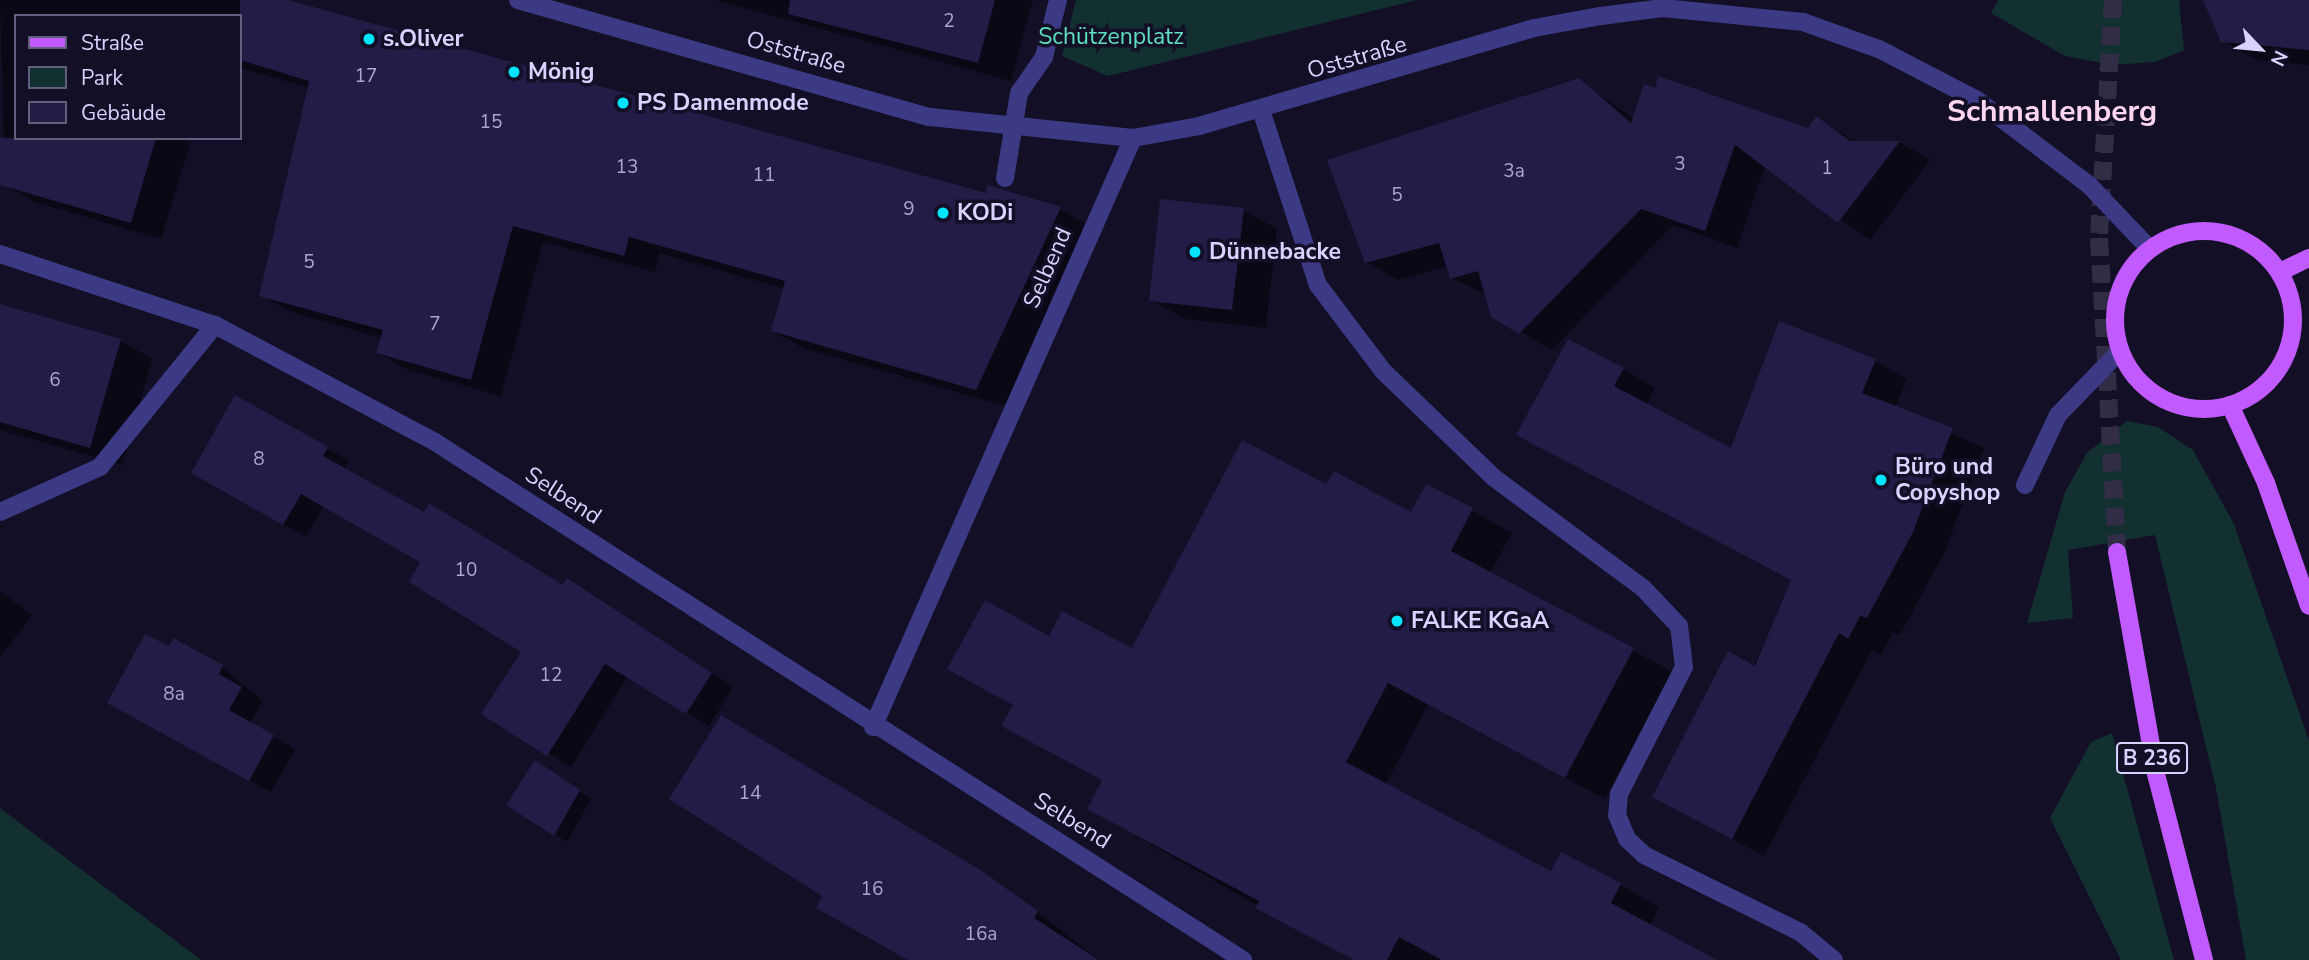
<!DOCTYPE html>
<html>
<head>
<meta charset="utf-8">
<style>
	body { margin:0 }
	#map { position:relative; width:2309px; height:960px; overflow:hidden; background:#130f26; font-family:"Nunito Sans",sans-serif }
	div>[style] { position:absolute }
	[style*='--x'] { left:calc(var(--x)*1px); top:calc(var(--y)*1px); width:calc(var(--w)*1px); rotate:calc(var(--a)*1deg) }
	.green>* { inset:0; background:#12302f }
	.shadow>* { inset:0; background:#0007 }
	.building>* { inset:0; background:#241b47 }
	.major-tunnel>* { height:18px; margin-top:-9px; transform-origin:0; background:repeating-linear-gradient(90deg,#312d47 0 18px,transparent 0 27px) }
	.minor>* { height:18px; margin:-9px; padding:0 9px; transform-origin:9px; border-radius:9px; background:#3d3a85 }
	.major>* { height:18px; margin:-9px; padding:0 9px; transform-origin:9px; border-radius:9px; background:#c25bff }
	.major>.ring { margin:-9px; padding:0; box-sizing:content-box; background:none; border:18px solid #c25bff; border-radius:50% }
	.dots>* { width:19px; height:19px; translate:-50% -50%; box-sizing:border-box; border:4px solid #130f26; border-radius:50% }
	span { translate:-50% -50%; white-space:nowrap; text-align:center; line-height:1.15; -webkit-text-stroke:7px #130f26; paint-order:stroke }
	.number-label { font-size:19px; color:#aca6d1 }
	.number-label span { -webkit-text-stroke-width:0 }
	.shield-label span { padding:2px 5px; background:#130f26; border:2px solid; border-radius:5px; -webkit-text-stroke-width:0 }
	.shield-label { font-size:21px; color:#d9d4ff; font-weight:700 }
	.park-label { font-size:23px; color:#5fe0c0 }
	.poi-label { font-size:23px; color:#d9d4ff; font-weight:700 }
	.left { translate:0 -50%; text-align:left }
	.street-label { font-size:23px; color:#d9d4ff }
	.district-label { font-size:30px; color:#ffd6f0; font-weight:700 }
	.legend { position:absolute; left:14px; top:14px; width:228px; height:126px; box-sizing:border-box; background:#130f26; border:2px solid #625e7d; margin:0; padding:9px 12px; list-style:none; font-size:21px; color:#d9d4ff }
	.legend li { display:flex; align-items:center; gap:14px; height:35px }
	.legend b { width:35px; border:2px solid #625e7d }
	.north { position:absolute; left:2225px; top:14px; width:70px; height:70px; -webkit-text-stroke:5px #130f26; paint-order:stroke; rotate:116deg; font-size:19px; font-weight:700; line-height:28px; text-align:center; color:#d9d4ff }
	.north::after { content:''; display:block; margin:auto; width:24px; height:32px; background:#d9d4ff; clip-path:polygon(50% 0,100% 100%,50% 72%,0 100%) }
</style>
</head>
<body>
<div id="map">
	<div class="green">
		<div style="clip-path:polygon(1076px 0,1417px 0,1108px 76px,1062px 56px)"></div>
		<div style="clip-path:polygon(1998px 0,2179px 0,2184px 50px,2155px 62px,2113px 65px,2065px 56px,1991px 13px)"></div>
		<div style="clip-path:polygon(2127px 421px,2158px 427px,2193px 450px,2234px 524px,2309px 741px,2309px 960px,2246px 960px,2216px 788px,2155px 535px,2068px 550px,2073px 618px,2027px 623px,2065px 492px,2087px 453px)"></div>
		<div style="clip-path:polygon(2112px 733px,2174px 960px,2121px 960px,2050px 818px,2091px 742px)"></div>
		<div style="clip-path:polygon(0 808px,201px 960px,0 960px)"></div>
	</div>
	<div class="shadow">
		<div style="clip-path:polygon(0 0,281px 0,987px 195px,1060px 209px,1090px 226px,1006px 406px,803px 348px,773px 331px,785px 289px,659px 253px,655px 272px,543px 242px,501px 396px,408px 370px,378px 353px,382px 338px,291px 312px,261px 295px,307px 87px,240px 68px,240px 16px,16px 16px,16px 138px,191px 141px,161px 239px,35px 202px,5px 185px)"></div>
		<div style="clip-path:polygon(716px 0,1033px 0,1011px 81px)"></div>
		<div style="clip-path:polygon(2212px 0,2309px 0,2309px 65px,2257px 60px,2223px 41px)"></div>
		<div style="clip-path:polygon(1578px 80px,1634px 119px,1808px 130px,1817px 118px,1857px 143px,1899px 142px,1930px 160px,1870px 240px,1765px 166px,1737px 248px,1673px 225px,1552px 350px,1493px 316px,1487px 295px,1452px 278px,1448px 266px,1398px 280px,1366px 262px)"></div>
		<div style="clip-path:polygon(1243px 210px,1277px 229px,1266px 328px,1185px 319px,1151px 300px)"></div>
		<div style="clip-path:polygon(0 306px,121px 341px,152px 359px,122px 465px,0 430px)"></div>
		<div style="clip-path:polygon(1875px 361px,1907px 379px,1895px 408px,1984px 448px,1945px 551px,1900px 635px,1893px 633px,1881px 655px,1872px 650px,1764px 856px,1686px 814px,1793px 581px,1550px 453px,1623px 369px,1655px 388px,1646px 405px,1732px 450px)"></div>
		<div style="clip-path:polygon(236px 397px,349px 461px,344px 470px,564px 587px,568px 580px,590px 593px,733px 687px,709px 726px,628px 676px,571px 767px,483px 714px,523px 651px,423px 562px,324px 506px,306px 537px,193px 473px)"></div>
		<div style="clip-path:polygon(1427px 486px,1512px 533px,1490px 573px,1672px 672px,1605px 799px,1428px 705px,1385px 785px,1552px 873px,1562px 854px,1620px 885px,1659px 907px,1650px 926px,1712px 960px,1353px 960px,1089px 809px,1104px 780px,1050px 638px,1133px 651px,1327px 487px,1412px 515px)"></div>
		<div style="clip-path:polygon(0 591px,32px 615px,0 657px)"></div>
		<div style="clip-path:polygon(169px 648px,222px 667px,263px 701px,250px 723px,295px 749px,271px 792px,131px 715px)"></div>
		<div style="clip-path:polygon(745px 731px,1005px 887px,1099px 960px,911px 960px,825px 895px)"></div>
		<div style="clip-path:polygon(547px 769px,591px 799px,567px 842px,508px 804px)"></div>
	</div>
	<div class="building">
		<div style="clip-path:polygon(240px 0,288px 0,986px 193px,987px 185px,1061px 207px,976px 390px,771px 331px,785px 281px,629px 237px,624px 256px,513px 226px,471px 380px,376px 353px,383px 330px,259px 296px,309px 81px,240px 60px)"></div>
		<div style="clip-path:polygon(790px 0,995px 0,978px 63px,788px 14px)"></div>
		<div style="clip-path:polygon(2203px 0,2309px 0,2309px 50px,2221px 42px)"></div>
		<div style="clip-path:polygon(1658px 76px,1808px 128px,1816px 116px,1850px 141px,1900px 141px,1838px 223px,1735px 145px,1705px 231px,1641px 209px,1519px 334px,1491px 317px,1478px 271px,1450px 279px,1439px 243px,1365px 263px,1327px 160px,1579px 78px,1631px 123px,1644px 84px,1655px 88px)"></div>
		<div style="clip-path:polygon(0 138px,156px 138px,131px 223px,0 185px)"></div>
		<div style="clip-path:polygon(1160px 199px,1244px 208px,1232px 310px,1149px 301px)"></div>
		<div style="clip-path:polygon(0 304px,121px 339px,90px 448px,0 422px)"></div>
		<div style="clip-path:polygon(1779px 321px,1876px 359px,1862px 393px,1953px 428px,1913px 532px,1867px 618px,1860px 616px,1848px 639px,1839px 633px,1732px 839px,1652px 797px,1728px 651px,1755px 666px,1791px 580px,1516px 435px,1568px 339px,1624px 368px,1614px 386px,1731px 448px)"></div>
		<div style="clip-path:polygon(235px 395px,328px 447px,323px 456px,424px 512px,429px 503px,563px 585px,567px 578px,712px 673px,686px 714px,605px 664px,547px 756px,481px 714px,521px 652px,409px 582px,420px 562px,301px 494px,283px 525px,191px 473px)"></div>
		<div style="clip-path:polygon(1242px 440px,1326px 484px,1334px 471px,1411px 512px,1426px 484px,1473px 508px,1451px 551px,1634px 648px,1565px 778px,1388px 683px,1346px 762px,1551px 871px,1561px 852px,1621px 883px,1611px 903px,1717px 960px,1442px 960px,1399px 937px,1387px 960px,1354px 960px,1255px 908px,1259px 901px,1087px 809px,1102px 780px,1001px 726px,1013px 705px,947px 669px,985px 600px,1049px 636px,1062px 611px,1132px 648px)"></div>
		<div style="clip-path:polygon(145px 634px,169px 646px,173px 638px,223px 665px,219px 674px,242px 687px,229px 710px,274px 735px,249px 781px,107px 703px)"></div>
		<div style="clip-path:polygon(721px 715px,982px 871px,1038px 911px,1034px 918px,1099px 960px,908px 960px,816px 908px,822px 896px,669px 799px)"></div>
		<div style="clip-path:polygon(535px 760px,580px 790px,554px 836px,506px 805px)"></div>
	</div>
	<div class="major-tunnel">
		<div style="--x:2113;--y:0;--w:238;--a:93.4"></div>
		<div style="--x:2099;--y:238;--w:315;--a:86.7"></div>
	</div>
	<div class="minor">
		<div style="--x:518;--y:0;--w:428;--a:15.9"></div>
		<div style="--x:930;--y:117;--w:204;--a:5.9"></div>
		<div style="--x:1133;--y:138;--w:67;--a:-10.3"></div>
		<div style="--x:1199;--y:126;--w:349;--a:-16.3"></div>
		<div style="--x:1534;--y:28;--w:68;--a:-10.2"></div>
		<div style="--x:1601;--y:16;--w:63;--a:-7.4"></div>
		<div style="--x:1663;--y:8;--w:141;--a:5.7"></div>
		<div style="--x:1803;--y:22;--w:81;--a:19.6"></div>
		<div style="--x:1879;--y:49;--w:110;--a:27.5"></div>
		<div style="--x:1977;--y:100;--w:141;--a:37.2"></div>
		<div style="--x:2089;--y:185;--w:88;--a:46.4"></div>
		<div style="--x:1261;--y:110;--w:184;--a:72"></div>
		<div style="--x:1318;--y:285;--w:108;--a:52.9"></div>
		<div style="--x:1383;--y:371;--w:153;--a:43.9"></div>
		<div style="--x:1493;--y:477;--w:187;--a:36.5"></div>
		<div style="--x:1643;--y:588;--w:52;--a:46.5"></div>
		<div style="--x:1679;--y:626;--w:41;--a:83"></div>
		<div style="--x:1684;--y:667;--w:143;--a:117.1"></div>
		<div style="--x:1619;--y:794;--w:21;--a:95"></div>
		<div style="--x:1617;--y:815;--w:26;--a:67"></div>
		<div style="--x:1627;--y:839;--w:23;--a:43"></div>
		<div style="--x:1644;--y:855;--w:174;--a:26.3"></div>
		<div style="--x:1800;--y:932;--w:44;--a:39.5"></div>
		<div style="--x:1005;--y:178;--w:86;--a:-80.6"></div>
		<div style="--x:1019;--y:93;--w:44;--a:-55.2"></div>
		<div style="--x:1044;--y:57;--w:59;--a:-76.2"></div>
		<div style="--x:0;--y:254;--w:226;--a:18.3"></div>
		<div style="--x:215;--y:325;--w:249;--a:28"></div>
		<div style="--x:435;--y:442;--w:960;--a:32.66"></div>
		<div style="--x:2025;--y:485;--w:77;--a:-64.8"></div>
		<div style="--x:2058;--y:415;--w:89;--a:-45.9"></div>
		<div style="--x:0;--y:512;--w:110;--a:-24.2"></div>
		<div style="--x:100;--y:467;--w:183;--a:-51"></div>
		<div style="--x:873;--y:727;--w:644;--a:-66.18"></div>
	</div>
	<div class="major">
		<div class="ring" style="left:2115px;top:231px;width:160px;height:160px"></div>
		<div style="--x:2280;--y:272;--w:32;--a:-26"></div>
		<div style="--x:2230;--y:405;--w:86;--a:65.2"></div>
		<div style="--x:2266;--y:483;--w:130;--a:70.7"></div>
		<div style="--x:2117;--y:552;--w:225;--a:80"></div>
		<div style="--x:2156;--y:774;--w:192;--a:75.5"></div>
	</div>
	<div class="dots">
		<div style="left:369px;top:39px;background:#00e5ff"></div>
		<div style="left:514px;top:72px;background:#00e5ff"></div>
		<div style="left:623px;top:103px;background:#00e5ff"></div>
		<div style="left:943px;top:213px;background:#00e5ff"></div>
		<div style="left:1195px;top:252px;background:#00e5ff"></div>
		<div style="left:1881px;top:480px;background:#00e5ff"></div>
		<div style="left:1397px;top:621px;background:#00e5ff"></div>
	</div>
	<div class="number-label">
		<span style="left:949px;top:22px">2</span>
		<span style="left:366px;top:77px">17</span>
		<span style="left:491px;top:123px">15</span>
		<span style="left:1680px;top:165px">3</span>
		<span style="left:627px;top:168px">13</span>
		<span style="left:1827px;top:169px">1</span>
		<span style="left:1514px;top:172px">3a</span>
		<span style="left:764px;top:176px">11</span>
		<span style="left:1397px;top:196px">5</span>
		<span style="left:909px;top:210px">9</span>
		<span style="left:309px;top:263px">5</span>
		<span style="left:435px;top:325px">7</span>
		<span style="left:55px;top:381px">6</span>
		<span style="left:259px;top:460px">8</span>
		<span style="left:466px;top:571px">10</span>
		<span style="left:551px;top:676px">12</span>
		<span style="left:174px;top:695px">8a</span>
		<span style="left:750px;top:794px">14</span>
		<span style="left:872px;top:890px">16</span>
		<span style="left:981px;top:935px">16a</span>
	</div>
	<div class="shield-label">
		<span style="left:2152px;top:758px">B 236</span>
	</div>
	<div class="park-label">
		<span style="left:1111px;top:37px">Schützenplatz</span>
	</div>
	<div class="poi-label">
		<span class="left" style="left:383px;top:39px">s.Oliver</span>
		<span class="left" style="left:528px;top:72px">Mönig</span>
		<span class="left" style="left:637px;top:103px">PS Damenmode</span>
		<span class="left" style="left:957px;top:213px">KODi</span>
		<span class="left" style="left:1209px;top:252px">Dünnebacke</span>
		<span class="left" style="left:1895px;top:480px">Büro und<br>Copyshop</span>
		<span class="left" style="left:1411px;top:621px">FALKE KGaA</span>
	</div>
	<div class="street-label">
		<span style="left:796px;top:53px;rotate:16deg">Oststraße</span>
		<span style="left:1357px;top:58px;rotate:-16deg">Oststraße</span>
		<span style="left:1048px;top:268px;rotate:-66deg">Selbend</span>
		<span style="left:563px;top:496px;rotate:33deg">Selbend</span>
		<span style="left:1072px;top:821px;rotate:32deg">Selbend</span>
	</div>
	<div class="district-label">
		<span style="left:2052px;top:112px">Schmallenberg</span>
	</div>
	<ul class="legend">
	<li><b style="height:9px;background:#c25bff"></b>Straße</li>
	<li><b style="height:19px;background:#12302f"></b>Park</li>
	<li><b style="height:19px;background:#241b47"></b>Gebäude</li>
	</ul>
	<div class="north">N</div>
</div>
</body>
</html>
